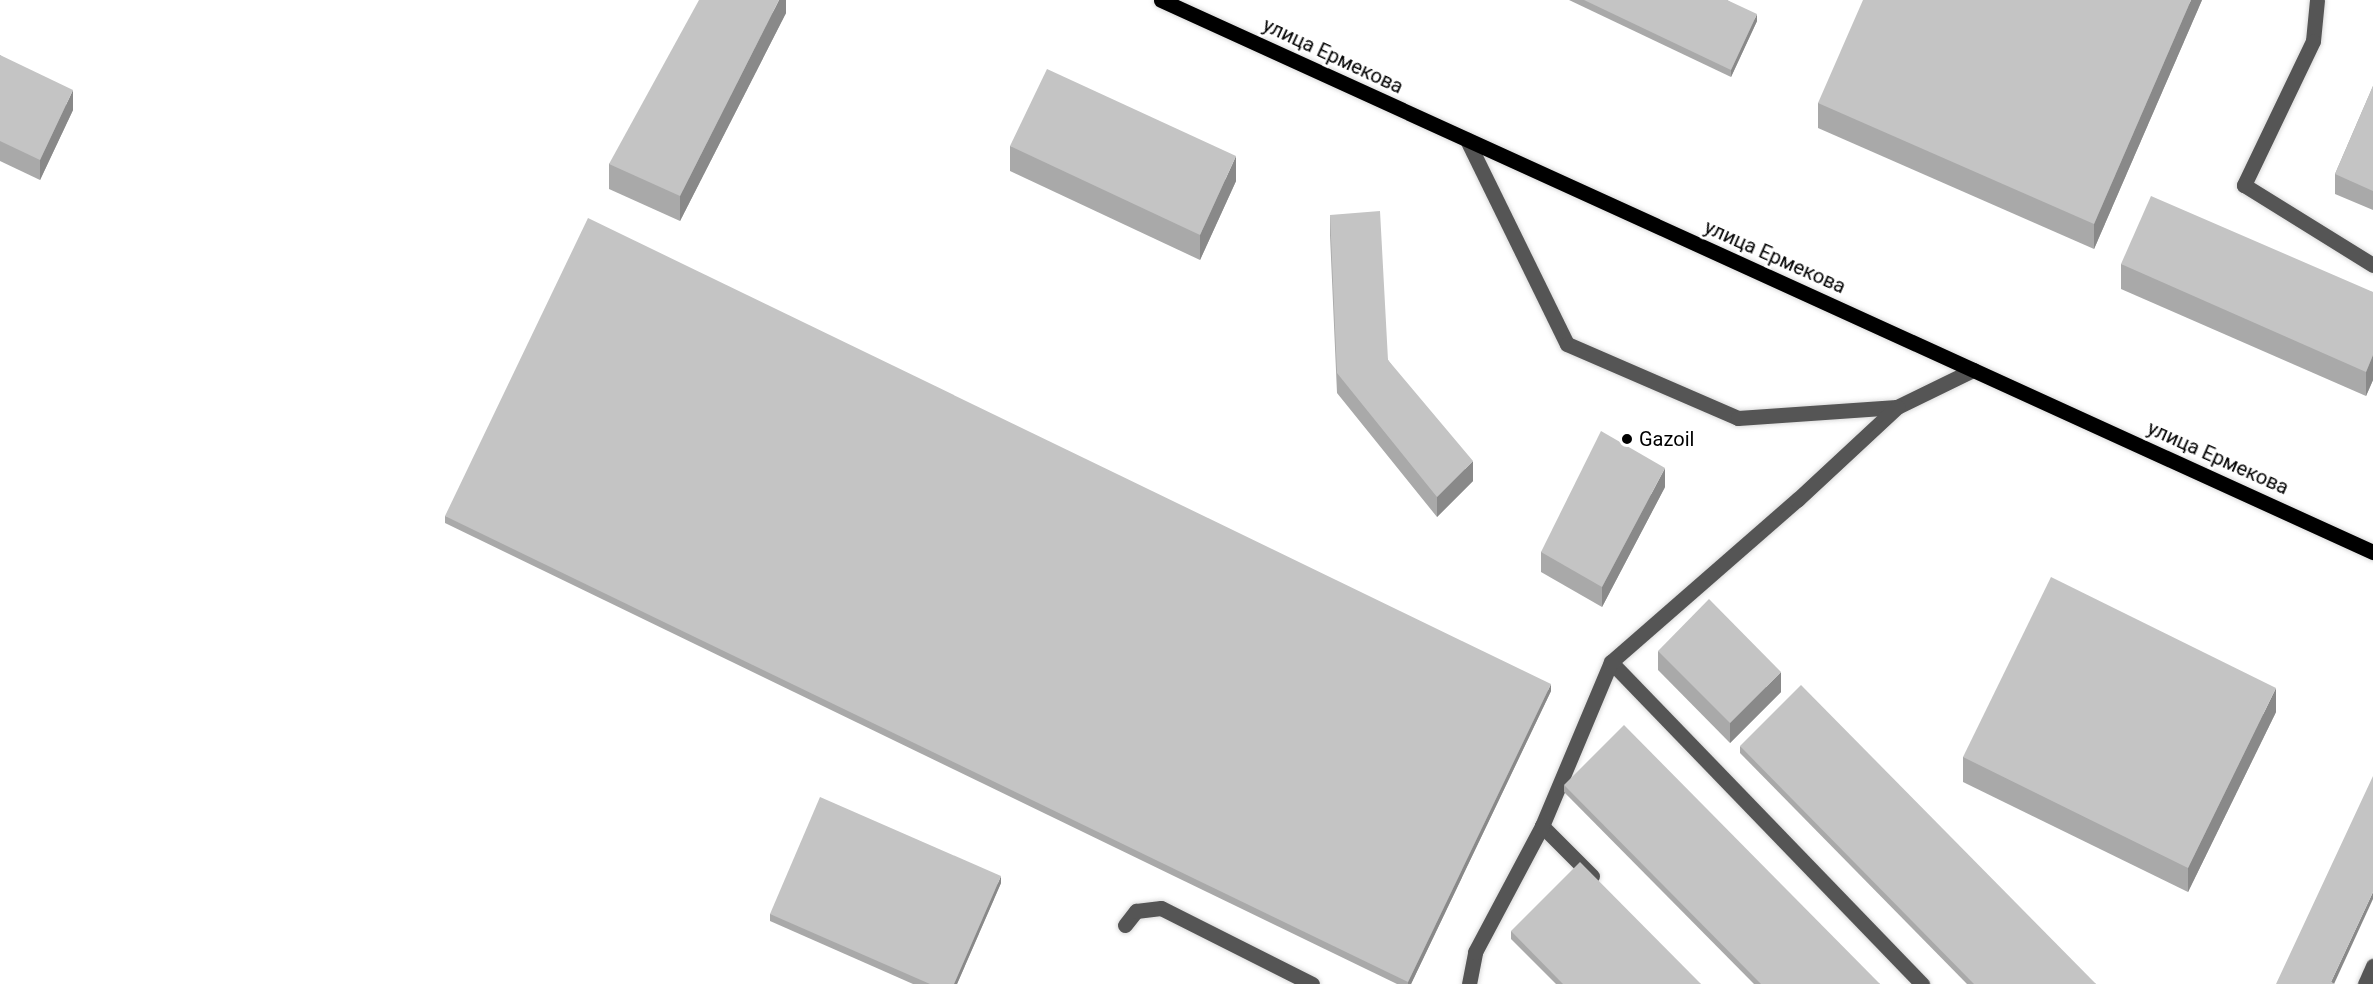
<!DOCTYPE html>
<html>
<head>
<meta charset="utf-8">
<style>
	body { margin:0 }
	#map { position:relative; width:2373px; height:984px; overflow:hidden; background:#fff; font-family:Roboto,sans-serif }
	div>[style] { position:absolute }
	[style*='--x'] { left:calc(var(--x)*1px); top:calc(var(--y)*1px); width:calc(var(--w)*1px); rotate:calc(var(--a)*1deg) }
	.roads { filter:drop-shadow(0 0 2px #dbdbdb) drop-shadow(0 0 2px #dbdbdb) }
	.minor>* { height:15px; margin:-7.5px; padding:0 7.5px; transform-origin:7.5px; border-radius:7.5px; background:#555 }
	.major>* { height:15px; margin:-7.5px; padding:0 7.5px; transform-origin:7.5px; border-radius:7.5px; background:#000 }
	.wall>* { inset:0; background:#a9a9a9 }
	.shaded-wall>* { inset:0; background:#898989 }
	.building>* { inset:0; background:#c4c4c4 }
	.dots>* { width:16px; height:16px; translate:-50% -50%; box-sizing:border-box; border:3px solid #fff; border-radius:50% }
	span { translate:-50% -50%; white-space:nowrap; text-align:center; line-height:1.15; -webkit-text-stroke:5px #fff; paint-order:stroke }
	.street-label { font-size:20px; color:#000 }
	.poi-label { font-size:20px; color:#000 }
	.left { translate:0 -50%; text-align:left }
</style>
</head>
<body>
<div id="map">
	<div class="roads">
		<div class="minor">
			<div style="--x:2317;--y:0;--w:41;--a:95.6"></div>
			<div style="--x:2313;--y:41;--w:160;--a:115.6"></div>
			<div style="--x:2244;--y:185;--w:152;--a:31.8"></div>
			<div style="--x:1467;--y:140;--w:227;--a:63.9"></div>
			<div style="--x:1567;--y:344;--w:186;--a:23.4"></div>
			<div style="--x:1738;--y:418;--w:159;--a:-4"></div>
			<div style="--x:1897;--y:407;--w:85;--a:-26"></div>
			<div style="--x:1611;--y:662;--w:448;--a:46"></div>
			<div style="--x:1592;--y:876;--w:71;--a:-135"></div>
			<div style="--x:1542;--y:826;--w:178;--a:-67.2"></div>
			<div style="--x:1611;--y:662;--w:247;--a:-41.1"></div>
			<div style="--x:1797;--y:500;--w:137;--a:-42.9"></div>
			<div style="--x:1125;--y:925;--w:18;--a:-52"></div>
			<div style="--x:1136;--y:911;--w:25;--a:-7"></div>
			<div style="--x:1161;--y:908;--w:169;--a:26.7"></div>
			<div style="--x:1469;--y:984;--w:33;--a:-79"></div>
			<div style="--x:1475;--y:952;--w:143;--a:-62"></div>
			<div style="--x:2365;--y:984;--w:20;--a:-66"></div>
		</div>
		<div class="major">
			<div style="--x:1161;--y:0;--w:1332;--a:24.49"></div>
		</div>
	</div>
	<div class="wall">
		<div style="clip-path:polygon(786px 0,786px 13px,680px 221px,609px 189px,609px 164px)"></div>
		<div style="clip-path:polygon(1569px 0,1727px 0,1757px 21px,1731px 77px)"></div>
		<div style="clip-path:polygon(2202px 0,2094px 249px,1818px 128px,1818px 103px)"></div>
		<div style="clip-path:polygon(0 55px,73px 110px,40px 180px,0 161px)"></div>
		<div style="clip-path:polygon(2373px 86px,2373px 210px,2335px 194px,2335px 174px)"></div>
		<div style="clip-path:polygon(1010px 146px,1236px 181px,1200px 260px,1010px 171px)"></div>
		<div style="clip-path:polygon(1330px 215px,1388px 360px,1473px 481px,1437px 517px,1337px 393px,1330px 235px)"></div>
		<div style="clip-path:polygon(2121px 264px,2373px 292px,2373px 380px,2366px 396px,2121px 289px)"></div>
		<div style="clip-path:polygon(1665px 487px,1602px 607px,1541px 572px,1541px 552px)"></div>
		<div style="clip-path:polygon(445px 516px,1551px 691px,1411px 984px,1397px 984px,445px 523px)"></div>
		<div style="clip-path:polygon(1658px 651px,1781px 692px,1730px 743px,1658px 670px)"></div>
		<div style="clip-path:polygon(2276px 712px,2188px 892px,1963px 782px,1963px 757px)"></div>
		<div style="clip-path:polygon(1740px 746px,2096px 984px,1967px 984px,1740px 753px)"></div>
		<div style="clip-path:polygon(1564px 785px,1880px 984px,1754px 984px,1564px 792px)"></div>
		<div style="clip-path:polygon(1001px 883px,957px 984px,913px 984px,770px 921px,770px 914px)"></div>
		<div style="clip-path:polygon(1511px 931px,1701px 984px,1556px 984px,1511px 939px)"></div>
	</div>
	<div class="shaded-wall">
		<div style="clip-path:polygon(779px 0,786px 0,786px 13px,680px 221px,680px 196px)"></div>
		<div style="clip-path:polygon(2191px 0,2202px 0,2094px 249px,2094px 224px)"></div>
		<div style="clip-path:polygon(1757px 14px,1757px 21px,1731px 77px,1731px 70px)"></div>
		<div style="clip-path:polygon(73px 90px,73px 110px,40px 180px,40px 160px)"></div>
		<div style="clip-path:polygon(1236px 156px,1236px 181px,1200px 260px,1200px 235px)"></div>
		<div style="clip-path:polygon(2373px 355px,2373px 380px,2366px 396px,2366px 372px)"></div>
		<div style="clip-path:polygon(1473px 461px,1473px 481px,1437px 517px,1437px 497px)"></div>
		<div style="clip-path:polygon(1665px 468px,1665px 487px,1602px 607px,1602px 587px)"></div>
		<div style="clip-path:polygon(1781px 672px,1781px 692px,1730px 743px,1730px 723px)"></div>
		<div style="clip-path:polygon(1551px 684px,1551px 691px,1411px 984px,1408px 984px,1408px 982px)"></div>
		<div style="clip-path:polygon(2276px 688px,2276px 712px,2188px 892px,2188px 868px)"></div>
		<div style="clip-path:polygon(1001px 876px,1001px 883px,957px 984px,954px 984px)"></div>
		<div style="clip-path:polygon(2373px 892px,2373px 899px,2334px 984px,2331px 982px)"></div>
	</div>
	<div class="building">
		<div style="clip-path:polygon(699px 0,779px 0,680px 196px,609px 164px)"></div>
		<div style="clip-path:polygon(1584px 0,1727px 0,1757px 14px,1731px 70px)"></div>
		<div style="clip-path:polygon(1863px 0,2191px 0,2094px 224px,1818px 103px)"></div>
		<div style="clip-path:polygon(0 55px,73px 90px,40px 160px,0 141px)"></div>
		<div style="clip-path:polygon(1047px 69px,1236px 156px,1200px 235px,1010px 146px)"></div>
		<div style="clip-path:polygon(2373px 86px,2373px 191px,2335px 174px)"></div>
		<div style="clip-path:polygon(2151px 196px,2373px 292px,2373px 355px,2366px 372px,2121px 264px)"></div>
		<div style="clip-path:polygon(1380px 211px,1388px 360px,1473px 461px,1437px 497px,1337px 373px,1330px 215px)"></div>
		<div style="clip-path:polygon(588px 218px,1551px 684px,1408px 982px,445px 516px)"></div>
		<div style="clip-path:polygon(1601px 431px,1665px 468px,1602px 587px,1541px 552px)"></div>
		<div style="clip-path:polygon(2051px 577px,2276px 688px,2188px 868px,1963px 757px)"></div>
		<div style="clip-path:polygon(1709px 599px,1781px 672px,1730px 723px,1658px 651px)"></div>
		<div style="clip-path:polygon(1801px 685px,2096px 984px,1974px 984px,1740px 746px)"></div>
		<div style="clip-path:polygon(1624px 725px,1880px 984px,1761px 984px,1564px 785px)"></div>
		<div style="clip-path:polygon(2373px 776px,2373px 892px,2331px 982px,2335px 984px,2276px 984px)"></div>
		<div style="clip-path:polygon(820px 797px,1001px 876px,954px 984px,930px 984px,770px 914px)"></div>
		<div style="clip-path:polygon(1580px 862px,1701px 984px,1563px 984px,1511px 931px)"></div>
	</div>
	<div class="dots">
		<div style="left:1627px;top:439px;background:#000"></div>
	</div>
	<div class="street-label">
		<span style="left:1333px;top:56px;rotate:25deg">улица Ермекова</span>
		<span style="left:1775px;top:257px;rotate:24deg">улица Ермекова</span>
		<span style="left:2218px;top:458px;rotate:24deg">улица Ермекова</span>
	</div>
	<div class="poi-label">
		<span class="left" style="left:1639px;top:439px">Gazoil</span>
	</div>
</div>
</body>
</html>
